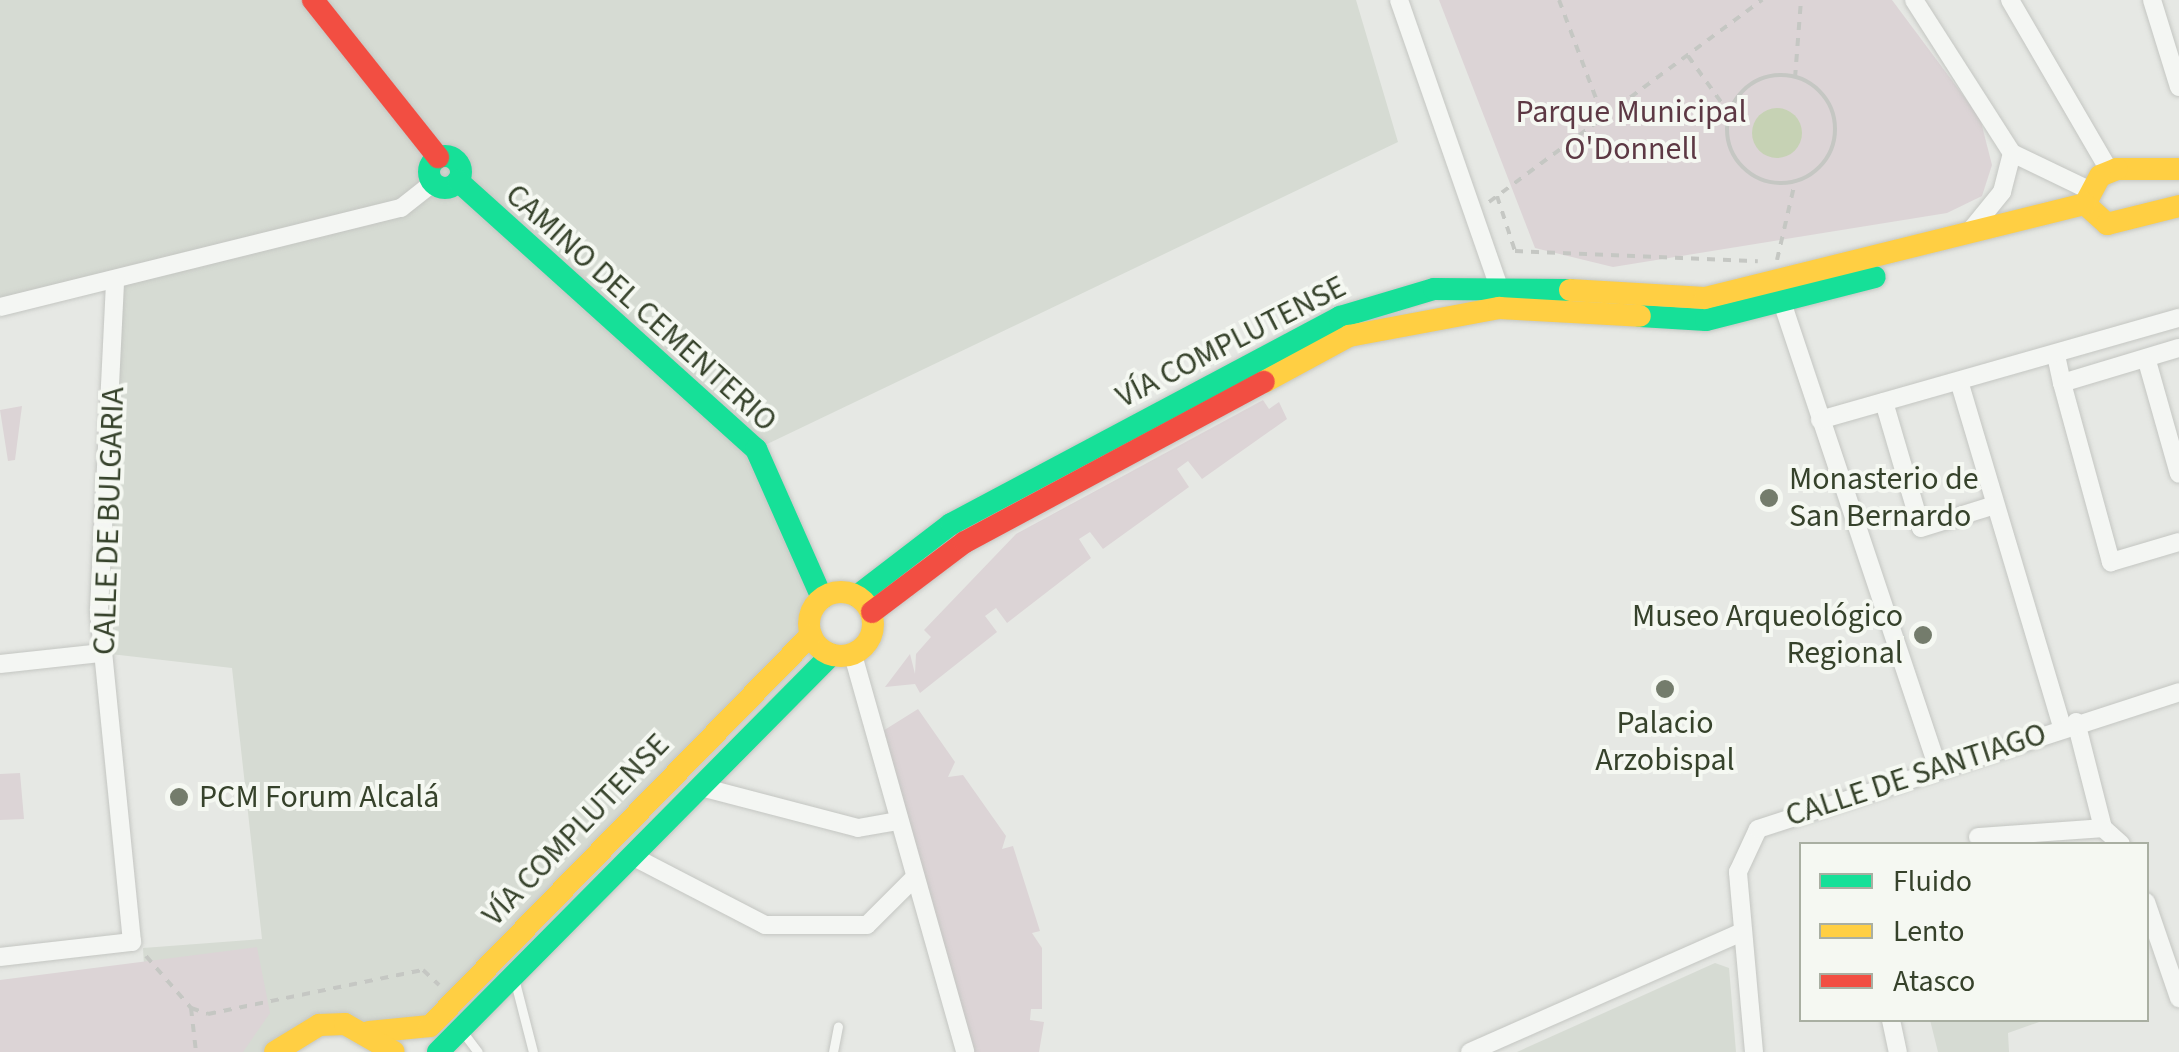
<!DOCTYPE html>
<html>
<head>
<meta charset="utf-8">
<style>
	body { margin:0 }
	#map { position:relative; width:2179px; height:1052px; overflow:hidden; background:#e6e8e4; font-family:"Source Sans 3",sans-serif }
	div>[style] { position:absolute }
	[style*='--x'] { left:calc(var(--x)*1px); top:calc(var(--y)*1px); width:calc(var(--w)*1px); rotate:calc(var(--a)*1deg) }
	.built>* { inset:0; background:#d6dbd3 }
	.green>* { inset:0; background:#dcd4d6 }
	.water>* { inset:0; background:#c6d2b4 }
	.round { border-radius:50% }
	.path>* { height:4px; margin-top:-2px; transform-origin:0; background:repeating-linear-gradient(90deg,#c5c7c3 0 8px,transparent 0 16px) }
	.path>.ring { margin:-2px; padding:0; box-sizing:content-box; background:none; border:4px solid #c5c7c3; border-radius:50% }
	.roads { filter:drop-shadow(0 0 2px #c4c6c2) drop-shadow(0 0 2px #c4c6c2) }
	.lane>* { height:9px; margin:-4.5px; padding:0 4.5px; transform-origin:4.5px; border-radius:4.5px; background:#f4f6f3 }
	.street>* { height:18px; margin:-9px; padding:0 9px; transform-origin:9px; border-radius:9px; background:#f4f6f3 }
	.fast>* { height:22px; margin:-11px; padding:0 11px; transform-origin:11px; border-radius:11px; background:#16e098 }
	.fast>.ring { margin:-11px; padding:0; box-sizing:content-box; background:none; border:22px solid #16e098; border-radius:50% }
	.slow>* { height:22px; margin:-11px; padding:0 11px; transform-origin:11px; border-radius:11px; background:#ffcf43 }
	.slow>.ring { margin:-11px; padding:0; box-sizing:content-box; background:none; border:22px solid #ffcf43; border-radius:50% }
	.jam>* { height:22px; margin:-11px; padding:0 11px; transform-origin:11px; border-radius:11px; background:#f24e42 }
	.dots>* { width:28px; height:28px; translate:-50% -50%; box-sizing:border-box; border:5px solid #f5f8f2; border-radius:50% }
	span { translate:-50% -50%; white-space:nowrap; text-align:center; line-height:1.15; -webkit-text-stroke:8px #f5f8f2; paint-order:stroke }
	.park-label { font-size:32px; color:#5d3844 }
	.street-label { font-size:32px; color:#36422b }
	.poi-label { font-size:32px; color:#36422b }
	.left { translate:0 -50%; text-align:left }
	.right { translate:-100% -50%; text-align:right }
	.legend { position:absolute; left:1799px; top:842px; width:350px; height:180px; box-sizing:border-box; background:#f5f8f2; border:2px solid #a9afa2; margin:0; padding:12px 18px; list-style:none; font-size:30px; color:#36422b }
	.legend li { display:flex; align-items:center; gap:20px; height:50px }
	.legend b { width:50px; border:2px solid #a9afa2 }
</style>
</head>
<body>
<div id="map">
	<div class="built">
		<div style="clip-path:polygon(0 0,1356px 0,1398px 142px,757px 449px,817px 603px,809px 628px,430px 1026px,345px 1024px,275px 1052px,149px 1052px,143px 948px,262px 939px,232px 668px,102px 653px,115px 280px,0 307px)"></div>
		<div style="clip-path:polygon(1715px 963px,1729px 968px,1736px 1052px,1517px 1052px)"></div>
		<div style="clip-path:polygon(1930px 1020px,2045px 1020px,2008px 1033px,2009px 1052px,1938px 1052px)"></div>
	</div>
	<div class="green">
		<div style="clip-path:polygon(1439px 0,1892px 0,1980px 118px,1992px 165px,1982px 196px,1947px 213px,1613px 267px,1535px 248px)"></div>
		<div style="clip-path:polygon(1263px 400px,1269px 409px,1279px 402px,1287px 419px,1202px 479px,1188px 461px,1177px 469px,1189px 487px,1103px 549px,1090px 532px,1079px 539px,1091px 558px,1007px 623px,996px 608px,985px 616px,997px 632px,920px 693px,915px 684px,885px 687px,910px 654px,915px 674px,916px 654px,931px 637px,924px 630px,1016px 534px)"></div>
		<div style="clip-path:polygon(22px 406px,15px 460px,8px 461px,0 410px)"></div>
		<div style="clip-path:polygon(918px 709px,955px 762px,948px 777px,963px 775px,1006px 836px,1002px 849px,1013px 846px,1040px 931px,1032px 933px,1042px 948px,1042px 1009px,1031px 1009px,1030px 1020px,1044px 1022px,1039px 1052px,970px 1052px,878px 734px)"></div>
		<div style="clip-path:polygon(20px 773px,24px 819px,0 820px,0 774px)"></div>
		<div style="clip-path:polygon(257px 947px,270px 1013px,243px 1052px,0 1052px,0 980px)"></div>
	</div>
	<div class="water">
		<div class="round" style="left:1752px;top:108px;width:50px;height:50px"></div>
	</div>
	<div class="path">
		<div style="--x:1559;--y:0;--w:125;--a:69.4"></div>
		<div style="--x:1688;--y:56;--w:70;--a:54.3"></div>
		<div class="ring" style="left:1727px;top:75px;width:104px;height:104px"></div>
		<div style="--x:1795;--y:78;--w:78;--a:-85.6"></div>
		<div style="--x:1497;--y:196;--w:58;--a:71.9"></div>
		<div style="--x:1515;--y:251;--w:243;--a:2.4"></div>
		<div style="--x:1489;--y:202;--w:340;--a:-36.5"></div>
		<div style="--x:1777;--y:260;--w:80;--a:-77"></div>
		<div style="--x:146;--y:956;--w:69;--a:49.1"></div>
		<div style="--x:191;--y:1008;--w:18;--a:19"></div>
		<div style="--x:208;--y:1014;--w:219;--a:-11.6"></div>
		<div style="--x:423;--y:970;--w:22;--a:43"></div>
		<div style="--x:191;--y:1008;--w:44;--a:83.5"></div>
	</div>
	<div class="roads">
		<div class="lane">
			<div style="--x:515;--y:982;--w:72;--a:75.6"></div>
			<div style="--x:462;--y:1031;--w:26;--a:53"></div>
			<div style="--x:833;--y:1052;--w:26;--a:-79"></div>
		</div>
		<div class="street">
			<div style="--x:1399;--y:0;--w:302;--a:70.8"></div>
			<div style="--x:1914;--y:0;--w:182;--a:57.4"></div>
			<div style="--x:2012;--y:153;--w:85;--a:25.7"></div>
			<div style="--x:2010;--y:0;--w:199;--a:59.8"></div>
			<div style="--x:2152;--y:0;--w:91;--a:72.8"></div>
			<div style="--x:1971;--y:230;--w:49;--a:-50.8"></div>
			<div style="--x:2002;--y:192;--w:40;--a:-75.6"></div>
			<div style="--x:1783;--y:305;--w:488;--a:71.5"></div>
			<div style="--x:0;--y:307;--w:413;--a:-13.9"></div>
			<div style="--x:401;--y:208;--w:42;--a:-38.2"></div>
			<div style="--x:2056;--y:355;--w:29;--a:78"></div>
			<div style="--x:2062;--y:383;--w:122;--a:-16.7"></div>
			<div style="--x:2147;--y:361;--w:117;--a:74.2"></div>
			<div style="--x:1959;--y:381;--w:361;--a:73.4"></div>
			<div style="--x:2062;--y:383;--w:186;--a:74.7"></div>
			<div style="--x:2111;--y:562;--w:71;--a:-16.4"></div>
			<div style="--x:1884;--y:402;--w:131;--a:73.6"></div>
			<div style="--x:1921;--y:528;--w:77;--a:-17.3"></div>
			<div style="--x:1820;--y:420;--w:373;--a:-15.9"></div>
			<div style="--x:853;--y:655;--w:412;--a:74.2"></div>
			<div style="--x:0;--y:664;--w:103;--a:-6.2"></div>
			<div style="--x:2076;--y:722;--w:109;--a:75.7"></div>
			<div style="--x:2103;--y:828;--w:24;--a:42"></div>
			<div style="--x:701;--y:787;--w:162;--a:14.6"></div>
			<div style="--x:858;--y:828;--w:41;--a:-9.9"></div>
			<div style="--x:1978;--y:837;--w:125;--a:-4.1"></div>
			<div style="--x:632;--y:856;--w:150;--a:27.4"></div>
			<div style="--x:765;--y:925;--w:102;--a:0"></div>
			<div style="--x:867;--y:925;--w:65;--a:-45"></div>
			<div style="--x:2146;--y:902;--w:102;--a:71"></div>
			<div style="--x:0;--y:957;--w:133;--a:-6.5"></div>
			<div style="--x:132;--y:942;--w:334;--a:-95.7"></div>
			<div style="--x:99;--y:610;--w:331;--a:-87.2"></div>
			<div style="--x:1891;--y:1020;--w:33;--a:78"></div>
			<div style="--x:1470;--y:1052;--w:297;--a:-23.8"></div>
			<div style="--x:1754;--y:1052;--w:181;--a:-95.1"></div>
			<div style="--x:1738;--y:872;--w:47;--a:-65.1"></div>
			<div style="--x:1758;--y:829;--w:443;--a:-18"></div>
		</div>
		<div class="fast">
			<div class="ring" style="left:429px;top:156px;width:10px;height:10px"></div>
			<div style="--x:458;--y:181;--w:401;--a:42"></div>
			<div style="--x:756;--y:449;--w:163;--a:66.1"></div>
			<div style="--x:1640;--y:316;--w:66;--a:3.5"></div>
			<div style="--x:1706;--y:320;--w:174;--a:-14.3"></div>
			<div style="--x:857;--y:596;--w:118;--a:-37.5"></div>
			<div style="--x:951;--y:524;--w:441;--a:-28"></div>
			<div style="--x:1340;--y:317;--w:98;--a:-16.6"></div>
			<div style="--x:1434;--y:289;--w:136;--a:0.4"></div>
			<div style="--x:438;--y:1052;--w:559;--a:-45.29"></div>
		</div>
		<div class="slow">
			<div style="--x:2179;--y:169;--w:62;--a:180"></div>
			<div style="--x:2117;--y:169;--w:18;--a:158"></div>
			<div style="--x:2100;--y:176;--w:32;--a:118"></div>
			<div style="--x:2085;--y:204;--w:30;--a:42"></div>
			<div style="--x:2107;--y:224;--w:74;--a:-14"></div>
			<div style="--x:1570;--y:290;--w:135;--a:3.4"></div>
			<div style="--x:1705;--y:298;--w:391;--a:-13.9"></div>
			<div style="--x:1264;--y:382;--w:97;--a:-28.4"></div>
			<div style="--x:1349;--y:336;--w:153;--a:-10.6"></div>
			<div style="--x:1499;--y:308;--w:141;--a:3.2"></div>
			<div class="ring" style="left:809px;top:592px;width:42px;height:42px"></div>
			<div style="--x:369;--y:1032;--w:61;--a:-5.6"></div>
			<div style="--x:430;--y:1026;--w:546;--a:-45.74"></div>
			<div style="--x:275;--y:1052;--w:52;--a:-31.5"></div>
			<div style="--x:319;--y:1025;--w:26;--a:-2"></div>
			<div style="--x:345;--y:1024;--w:56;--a:29.7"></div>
		</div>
		<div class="jam">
			<div style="--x:313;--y:0;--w:201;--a:51.5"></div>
			<div style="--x:872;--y:612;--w:116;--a:-37"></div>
			<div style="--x:965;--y:542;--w:339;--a:-28.2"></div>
		</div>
	</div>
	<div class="dots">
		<div style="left:1769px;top:498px;background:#747c6c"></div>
		<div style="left:1923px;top:635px;background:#747c6c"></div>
		<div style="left:1665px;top:689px;background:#747c6c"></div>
		<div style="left:179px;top:797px;background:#747c6c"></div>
	</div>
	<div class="park-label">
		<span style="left:1631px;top:131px">Parque Municipal<br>O'Donnell</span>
	</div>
	<div class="street-label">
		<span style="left:641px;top:308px;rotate:42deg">CAMINO DEL CEMENTERIO</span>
		<span style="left:1231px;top:342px;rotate:-27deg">VÍA COMPLUTENSE</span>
		<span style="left:109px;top:521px;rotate:-88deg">CALLE DE BULGARIA</span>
		<span style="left:1916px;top:775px;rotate:-18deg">CALLE DE SANTIAGO</span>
		<span style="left:576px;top:830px;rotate:-46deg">VÍA COMPLUTENSE</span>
	</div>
	<div class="poi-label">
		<span class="left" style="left:1789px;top:498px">Monasterio de<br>San Bernardo</span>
		<span class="right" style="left:1903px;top:635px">Museo Arqueológico<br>Regional</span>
		<span style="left:1665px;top:742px">Palacio<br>Arzobispal</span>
		<span class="left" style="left:199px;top:797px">PCM Forum Alcalá</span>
	</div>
	<ul class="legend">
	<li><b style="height:12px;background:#16e098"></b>Fluido</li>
	<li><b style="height:12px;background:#ffcf43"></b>Lento</li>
	<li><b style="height:12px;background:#f24e42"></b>Atasco</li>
	</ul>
</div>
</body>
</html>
